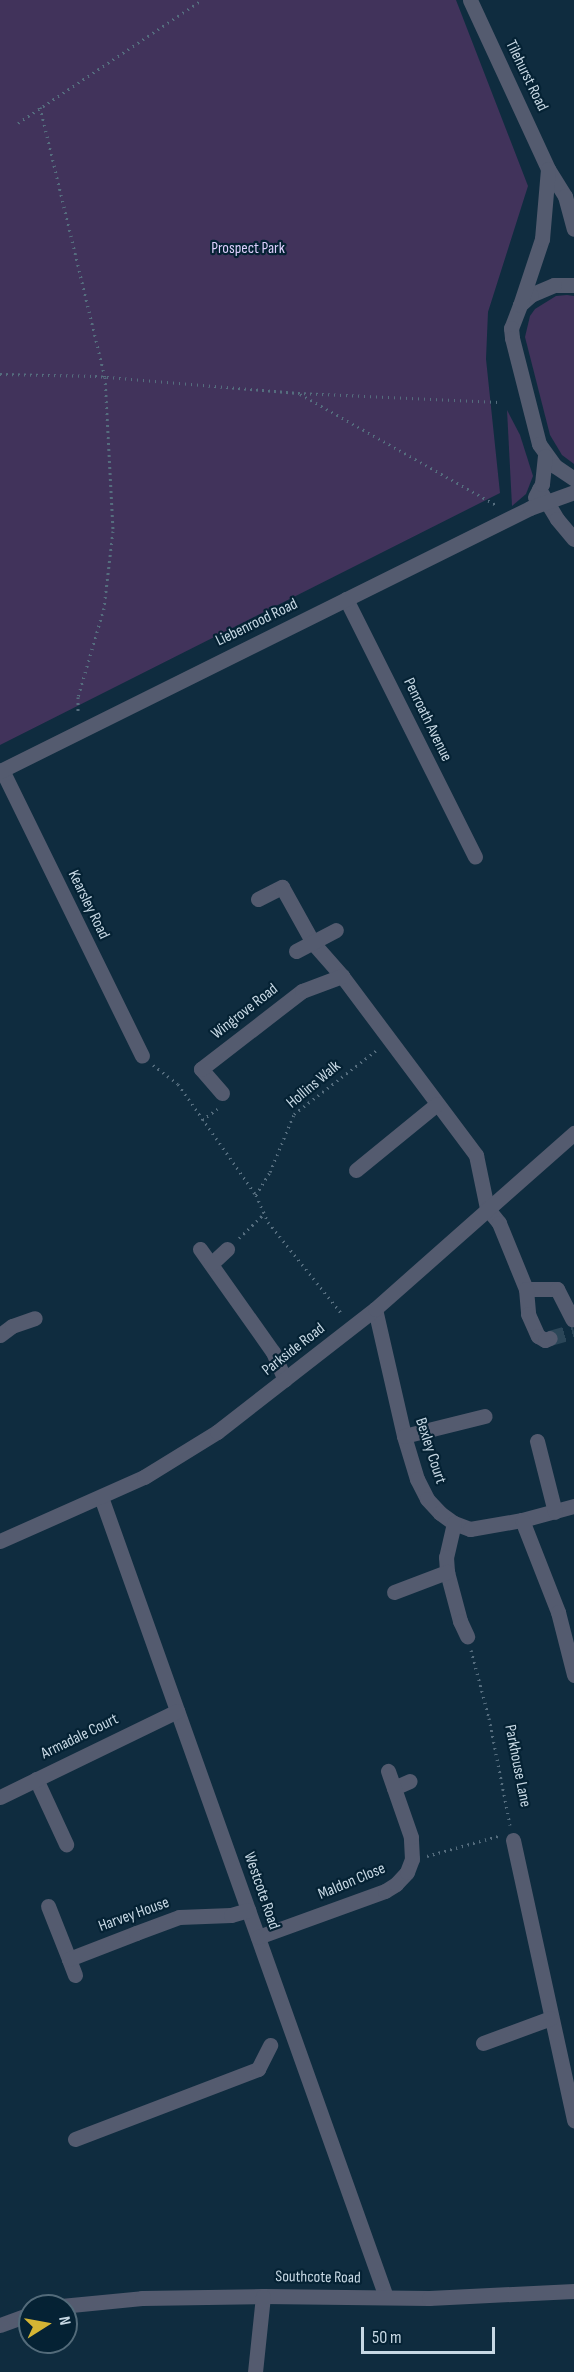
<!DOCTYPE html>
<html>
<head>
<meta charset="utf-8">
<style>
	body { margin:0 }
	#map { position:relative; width:574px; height:2372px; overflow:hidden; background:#0f2c3f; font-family:"Sofia Sans Condensed",sans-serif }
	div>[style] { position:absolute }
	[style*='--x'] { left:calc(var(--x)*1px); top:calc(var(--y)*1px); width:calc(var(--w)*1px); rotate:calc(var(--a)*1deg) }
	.green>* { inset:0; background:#41335b }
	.minor-tunnel>* { height:15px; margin-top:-7.5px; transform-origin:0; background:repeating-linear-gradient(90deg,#2b4658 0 15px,transparent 0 23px) }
	.path>* { height:3px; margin-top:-1.5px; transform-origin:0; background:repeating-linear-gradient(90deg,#556d7e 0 1.5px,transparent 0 6px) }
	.minor>* { height:15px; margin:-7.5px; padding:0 7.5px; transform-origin:7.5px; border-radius:7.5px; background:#545b6f }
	span { translate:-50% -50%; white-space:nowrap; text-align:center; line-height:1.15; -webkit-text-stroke:4.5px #052234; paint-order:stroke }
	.street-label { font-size:16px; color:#c7d8e4 }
	.park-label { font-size:16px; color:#dccefb }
	.north { position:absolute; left:18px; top:2294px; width:60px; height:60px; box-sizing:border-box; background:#052234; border:2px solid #536b7a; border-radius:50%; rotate:79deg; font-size:16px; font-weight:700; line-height:24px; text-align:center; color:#c7d8e4 }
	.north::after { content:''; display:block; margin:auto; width:21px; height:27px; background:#d5b534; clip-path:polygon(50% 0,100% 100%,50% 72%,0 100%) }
	.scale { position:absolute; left:361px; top:2327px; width:134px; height:27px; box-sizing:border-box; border:3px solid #c7d8e4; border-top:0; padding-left:8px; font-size:18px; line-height:21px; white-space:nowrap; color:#c7d8e4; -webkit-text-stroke:4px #052234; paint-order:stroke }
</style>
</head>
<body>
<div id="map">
	<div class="green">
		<div style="clip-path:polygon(0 0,456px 0,528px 186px,488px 312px,486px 359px,500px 493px,0 745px)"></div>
		<div style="clip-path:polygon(567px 295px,574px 296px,574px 464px,562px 455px,550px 435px,525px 337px,530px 316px,535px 309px,556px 296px)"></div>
		<div style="clip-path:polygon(507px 410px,520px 435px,533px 476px,526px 494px,512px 506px)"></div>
	</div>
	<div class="minor-tunnel">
		<div style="--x:550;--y:1338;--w:25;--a:-16"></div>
	</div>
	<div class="path">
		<div style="--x:40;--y:107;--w:278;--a:76.5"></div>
		<div style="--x:105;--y:377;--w:154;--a:87"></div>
		<div style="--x:113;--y:531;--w:78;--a:96.7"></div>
		<div style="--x:104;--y:608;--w:93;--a:106.3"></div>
		<div style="--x:78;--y:697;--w:17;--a:90"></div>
		<div style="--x:18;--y:123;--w:221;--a:-33.8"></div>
		<div style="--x:0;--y:374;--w:95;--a:1.2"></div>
		<div style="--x:95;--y:376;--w:204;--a:4.8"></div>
		<div style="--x:298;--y:393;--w:201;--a:2.6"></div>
		<div style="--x:300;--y:394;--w:227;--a:29.5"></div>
		<div style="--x:153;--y:1065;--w:31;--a:37"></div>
		<div style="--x:178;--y:1084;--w:136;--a:54.9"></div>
		<div style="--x:256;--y:1195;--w:30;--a:66"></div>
		<div style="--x:268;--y:1222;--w:118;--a:51.2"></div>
		<div style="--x:202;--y:1120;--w:19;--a:-36"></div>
		<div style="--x:256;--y:1195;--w:27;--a:-59"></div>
		<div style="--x:270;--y:1172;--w:63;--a:-67.5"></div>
		<div style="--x:294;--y:1114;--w:106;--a:-37.7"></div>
		<div style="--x:239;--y:1238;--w:35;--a:-44"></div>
		<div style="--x:471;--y:1650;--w:70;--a:75.2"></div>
		<div style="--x:489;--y:1718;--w:109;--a:78.9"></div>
		<div style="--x:427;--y:1856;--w:74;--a:-15.7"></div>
	</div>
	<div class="minor">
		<div style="--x:470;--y:0;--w:186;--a:65.2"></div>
		<div style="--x:548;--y:169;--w:32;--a:58"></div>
		<div style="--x:565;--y:196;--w:34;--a:75"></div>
		<div style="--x:574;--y:285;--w:20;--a:180"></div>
		<div style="--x:554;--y:285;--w:25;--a:157"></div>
		<div style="--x:531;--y:295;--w:15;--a:138"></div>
		<div style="--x:520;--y:305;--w:25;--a:111"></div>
		<div style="--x:511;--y:328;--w:10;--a:84"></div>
		<div style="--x:512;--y:338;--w:109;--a:75.7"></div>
		<div style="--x:539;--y:444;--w:27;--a:54"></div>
		<div style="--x:555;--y:466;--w:23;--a:34"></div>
		<div style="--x:520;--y:305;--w:70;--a:-71.6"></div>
		<div style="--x:542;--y:239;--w:70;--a:-85.1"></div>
		<div style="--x:539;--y:489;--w:35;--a:59"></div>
		<div style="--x:557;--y:519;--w:26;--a:50"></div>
		<div style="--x:535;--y:497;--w:15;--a:-62"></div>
		<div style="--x:542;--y:484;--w:28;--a:-84"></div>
		<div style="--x:346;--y:599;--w:288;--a:63.4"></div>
		<div style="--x:2;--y:770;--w:318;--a:63.9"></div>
		<div style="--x:0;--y:771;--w:592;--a:-26.39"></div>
		<div style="--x:530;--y:508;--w:47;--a:-20"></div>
		<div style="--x:258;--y:899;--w:27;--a:-27"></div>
		<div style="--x:282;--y:887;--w:64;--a:61"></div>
		<div style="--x:313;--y:943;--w:44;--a:48.7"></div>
		<div style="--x:342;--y:976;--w:224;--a:53.2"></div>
		<div style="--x:476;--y:1155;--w:54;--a:78.3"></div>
		<div style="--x:487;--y:1208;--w:19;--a:51"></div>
		<div style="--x:499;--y:1223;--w:71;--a:67.8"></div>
		<div style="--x:526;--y:1289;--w:31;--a:0"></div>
		<div style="--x:557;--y:1289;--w:34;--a:63"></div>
		<div style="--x:296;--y:951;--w:45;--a:-27.7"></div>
		<div style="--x:222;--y:1093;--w:32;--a:-131"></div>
		<div style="--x:201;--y:1069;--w:128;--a:-37.7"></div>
		<div style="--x:302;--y:991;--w:43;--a:-20.6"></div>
		<div style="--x:356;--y:1170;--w:104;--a:-39.2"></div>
		<div style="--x:200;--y:1249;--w:126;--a:54.7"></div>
		<div style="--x:273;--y:1352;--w:30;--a:67"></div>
		<div style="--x:211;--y:1264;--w:22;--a:-43"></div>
		<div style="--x:526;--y:1289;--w:25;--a:85"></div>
		<div style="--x:528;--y:1314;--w:24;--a:66"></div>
		<div style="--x:538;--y:1336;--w:8;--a:30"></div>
		<div style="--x:545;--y:1340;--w:5;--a:-22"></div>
		<div style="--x:375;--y:1309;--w:130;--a:77.1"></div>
		<div style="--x:404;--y:1436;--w:45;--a:73.2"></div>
		<div style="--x:417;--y:1479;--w:22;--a:63"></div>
		<div style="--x:427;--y:1499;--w:19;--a:47"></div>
		<div style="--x:440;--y:1513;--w:17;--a:36"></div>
		<div style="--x:454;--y:1523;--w:17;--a:21"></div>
		<div style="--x:470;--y:1529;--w:53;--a:-9.8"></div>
		<div style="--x:522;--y:1520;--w:54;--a:-15.1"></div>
		<div style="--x:0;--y:1335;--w:15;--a:-37"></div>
		<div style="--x:12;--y:1326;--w:24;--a:-19"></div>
		<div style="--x:404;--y:1436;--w:83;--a:-13.9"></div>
		<div style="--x:537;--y:1441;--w:73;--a:75.8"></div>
		<div style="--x:101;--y:1497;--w:849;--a:70.39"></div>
		<div style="--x:522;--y:1520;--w:99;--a:68.6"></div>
		<div style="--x:558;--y:1612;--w:65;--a:75.7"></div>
		<div style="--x:454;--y:1523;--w:35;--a:103"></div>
		<div style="--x:446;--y:1557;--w:15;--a:86"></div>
		<div style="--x:447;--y:1572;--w:51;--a:75.1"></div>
		<div style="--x:460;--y:1621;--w:17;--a:65"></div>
		<div style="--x:0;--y:1541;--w:158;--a:-24"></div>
		<div style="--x:144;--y:1477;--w:86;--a:-31.7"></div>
		<div style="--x:217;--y:1432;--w:200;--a:-37.9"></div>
		<div style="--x:375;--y:1309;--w:266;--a:-41.5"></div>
		<div style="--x:394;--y:1592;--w:57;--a:-20.7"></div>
		<div style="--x:36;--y:1779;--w:72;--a:65.2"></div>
		<div style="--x:394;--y:1788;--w:17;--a:-24"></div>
		<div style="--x:0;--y:1797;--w:197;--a:-25.9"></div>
		<div style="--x:513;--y:1840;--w:287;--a:77.7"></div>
		<div style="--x:48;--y:1906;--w:57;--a:68.4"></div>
		<div style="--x:258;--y:1937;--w:135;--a:-19.9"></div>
		<div style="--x:385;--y:1891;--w:13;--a:-32"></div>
		<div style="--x:396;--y:1884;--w:16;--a:-47"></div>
		<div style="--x:407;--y:1872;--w:14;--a:-69"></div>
		<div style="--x:412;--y:1859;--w:22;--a:-93"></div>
		<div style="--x:411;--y:1837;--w:70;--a:-109.2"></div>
		<div style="--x:75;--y:1975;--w:17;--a:-111"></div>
		<div style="--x:69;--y:1959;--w:72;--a:-21.2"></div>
		<div style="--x:136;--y:1933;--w:46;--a:-20.4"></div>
		<div style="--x:179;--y:1917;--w:52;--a:-2.2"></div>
		<div style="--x:231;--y:1915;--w:18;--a:-16"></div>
		<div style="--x:483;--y:2043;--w:72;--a:-20.2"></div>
		<div style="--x:75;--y:2139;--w:196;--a:-20.9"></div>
		<div style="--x:258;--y:2069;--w:27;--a:-63"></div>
		<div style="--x:61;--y:2306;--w:81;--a:-5.6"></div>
		<div style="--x:142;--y:2298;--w:121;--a:-0.9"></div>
		<div style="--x:263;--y:2296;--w:166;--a:0.7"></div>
		<div style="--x:429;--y:2298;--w:145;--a:-2.8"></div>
		<div style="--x:0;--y:2325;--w:32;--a:-20"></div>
		<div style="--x:255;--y:2372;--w:76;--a:-84"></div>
	</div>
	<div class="street-label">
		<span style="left:526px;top:76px;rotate:64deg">Tilehurst Road</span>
		<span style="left:257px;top:623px;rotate:-26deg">Liebenrood Road</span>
		<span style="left:427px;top:720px;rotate:64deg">Penroath Avenue</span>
		<span style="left:88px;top:905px;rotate:64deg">Kearsley Road</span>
		<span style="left:245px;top:1012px;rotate:-38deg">Wingrove Road</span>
		<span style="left:314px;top:1085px;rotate:-40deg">Hollins Walk</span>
		<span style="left:294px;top:1350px;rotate:-38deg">Parkside Road</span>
		<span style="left:430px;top:1451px;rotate:72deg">Bexley Court</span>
		<span style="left:80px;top:1737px;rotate:-26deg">Armadale Court</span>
		<span style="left:517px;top:1766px;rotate:79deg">Parkhouse Lane</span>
		<span style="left:352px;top:1882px;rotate:-23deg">Maldon Close</span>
		<span style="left:261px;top:1891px;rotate:71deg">Westcote Road</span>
		<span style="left:134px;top:1915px;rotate:-20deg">Harvey House</span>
		<span style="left:318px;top:2278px;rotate:1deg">Southcote Road</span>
	</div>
	<div class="park-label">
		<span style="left:248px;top:249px">Prospect Park</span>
	</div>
	<div class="north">N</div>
	<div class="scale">50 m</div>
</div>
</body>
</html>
